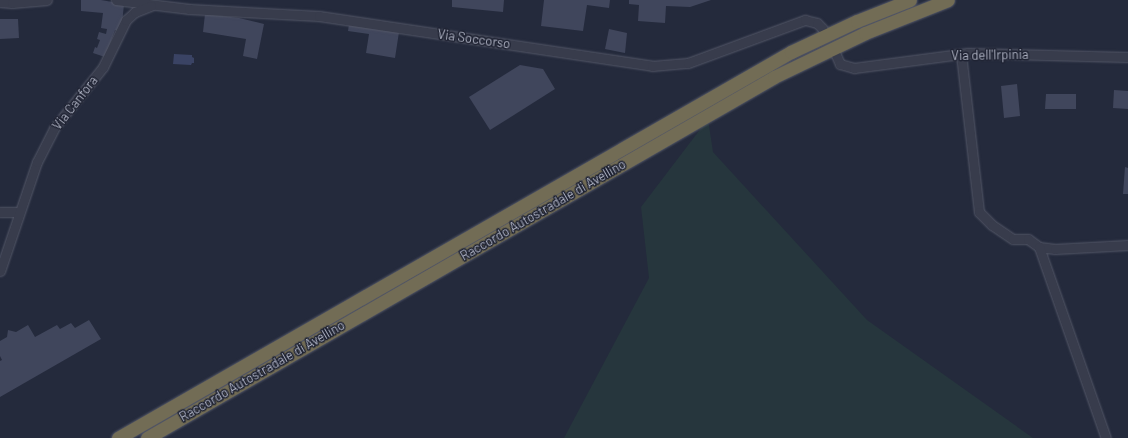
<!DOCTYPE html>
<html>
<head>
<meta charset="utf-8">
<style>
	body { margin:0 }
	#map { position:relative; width:1128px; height:438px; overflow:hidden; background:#242a3c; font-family:Barlow,sans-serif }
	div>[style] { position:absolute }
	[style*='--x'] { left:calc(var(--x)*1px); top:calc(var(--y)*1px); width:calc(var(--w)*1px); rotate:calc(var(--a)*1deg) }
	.green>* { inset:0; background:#26363d }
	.water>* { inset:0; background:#3a4364 }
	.building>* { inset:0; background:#40465c }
	.roads { filter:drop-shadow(0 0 1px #535767) drop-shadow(0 0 1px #535767) }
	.minor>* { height:9px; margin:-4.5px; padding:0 4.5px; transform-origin:4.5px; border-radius:4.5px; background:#383c4c }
	.highway>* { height:13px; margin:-6.5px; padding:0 6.5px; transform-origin:6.5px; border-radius:6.5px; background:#726c55 }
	span { translate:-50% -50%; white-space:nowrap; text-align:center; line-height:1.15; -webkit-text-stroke:3px #1d2131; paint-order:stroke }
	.street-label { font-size:13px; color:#b3b7c7 }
</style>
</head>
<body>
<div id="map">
	<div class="green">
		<div style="clip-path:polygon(708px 119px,713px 152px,867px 320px,1033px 438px,564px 438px,649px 278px,641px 207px)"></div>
	</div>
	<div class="water">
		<div style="clip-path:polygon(174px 54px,192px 55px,192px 57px,194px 58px,194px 63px,192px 63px,191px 65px,173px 64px)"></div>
	</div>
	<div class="building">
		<div style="clip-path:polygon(81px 0,101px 0,124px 4px,122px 24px,119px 31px,115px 30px,105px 57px,93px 53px,95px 47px,97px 48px,100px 40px,97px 39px,99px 32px,106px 34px,107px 29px,101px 28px,103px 13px,81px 11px)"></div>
		<div style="clip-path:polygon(452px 0,504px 0,503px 12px,452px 7px)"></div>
		<div style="clip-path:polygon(544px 0,610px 0,609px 8px,587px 5px,583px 31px,541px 26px)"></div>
		<div style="clip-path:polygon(629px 0,711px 0,690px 7px,666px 6px,665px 23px,638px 21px,639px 5px,629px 4px)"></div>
		<div style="clip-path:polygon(205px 14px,239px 18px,264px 24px,257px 59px,243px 56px,246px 39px,203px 32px)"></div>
		<div style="clip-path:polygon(0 19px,18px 19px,19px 38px,0 39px)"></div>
		<div style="clip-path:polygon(349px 24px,399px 32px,395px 58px,366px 53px,369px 34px,348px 31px)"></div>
		<div style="clip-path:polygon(609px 29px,627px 33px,625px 53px,605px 49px)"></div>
		<div style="clip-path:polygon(520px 65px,543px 69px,555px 89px,490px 130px,469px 97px)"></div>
		<div style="clip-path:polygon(1017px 84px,1020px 116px,1004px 118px,1001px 86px)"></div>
		<div style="clip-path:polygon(1114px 90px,1128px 91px,1128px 109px,1113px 108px)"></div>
		<div style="clip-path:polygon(1046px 94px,1076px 94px,1076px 109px,1045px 109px)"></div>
		<div style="clip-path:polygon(1125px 167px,1128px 168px,1128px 194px,1123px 194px)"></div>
		<div style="clip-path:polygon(89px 320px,101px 339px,0 397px,0 361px,2px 360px,0 356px,0 341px,7px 337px,8px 330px,16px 332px,28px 325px,35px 337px,57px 325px,60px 329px,71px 323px,75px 328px)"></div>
	</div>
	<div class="roads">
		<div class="minor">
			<div style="--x:116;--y:0;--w:74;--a:7"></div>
			<div style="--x:189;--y:9;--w:130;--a:3.1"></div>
			<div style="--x:319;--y:16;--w:337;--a:8.5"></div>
			<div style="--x:652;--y:66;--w:36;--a:-5"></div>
			<div style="--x:688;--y:63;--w:125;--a:-20.2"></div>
			<div style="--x:805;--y:20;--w:12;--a:14"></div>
			<div style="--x:817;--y:23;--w:8;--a:45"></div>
			<div style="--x:0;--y:2;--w:12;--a:5"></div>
			<div style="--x:12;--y:3;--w:35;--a:-5"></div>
			<div style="--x:961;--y:54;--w:159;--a:83.5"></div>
			<div style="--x:979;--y:212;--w:18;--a:45"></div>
			<div style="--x:992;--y:225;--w:25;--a:34"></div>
			<div style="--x:1013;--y:239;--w:15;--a:0"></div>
			<div style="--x:1028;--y:239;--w:14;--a:36"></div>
			<div style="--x:1039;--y:247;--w:16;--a:7"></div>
			<div style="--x:1055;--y:249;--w:73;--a:-3.1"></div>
			<div style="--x:836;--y:55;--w:10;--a:66"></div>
			<div style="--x:840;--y:64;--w:15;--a:16"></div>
			<div style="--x:854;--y:68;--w:115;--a:-7.5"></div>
			<div style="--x:968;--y:53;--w:160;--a:1.4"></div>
			<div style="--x:0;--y:212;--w:19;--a:0"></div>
			<div style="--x:1039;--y:247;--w:202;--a:70.7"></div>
			<div style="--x:0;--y:271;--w:115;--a:-71.3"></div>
			<div style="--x:37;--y:162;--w:38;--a:-63"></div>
			<div style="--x:54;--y:128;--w:78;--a:-51.2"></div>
			<div style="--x:103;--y:67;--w:52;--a:-63.9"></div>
			<div style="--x:126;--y:20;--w:12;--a:-42"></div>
			<div style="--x:135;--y:12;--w:17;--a:-21"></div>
		</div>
		<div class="highway">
			<div style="--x:118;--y:438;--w:776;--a:-29.84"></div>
			<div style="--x:791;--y:52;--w:73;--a:-25.2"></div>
			<div style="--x:857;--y:21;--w:57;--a:-21.6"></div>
			<div style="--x:147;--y:438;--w:723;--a:-29.93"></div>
			<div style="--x:774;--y:77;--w:101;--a:-25.8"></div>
			<div style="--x:865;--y:33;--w:89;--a:-21.7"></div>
		</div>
	</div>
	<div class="street-label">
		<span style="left:474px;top:39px;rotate:8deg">Via Soccorso</span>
		<span style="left:990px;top:55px;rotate:-1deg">Via dell'Irpinia</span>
		<span style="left:75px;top:103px;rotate:-52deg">Via Canfora</span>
		<span style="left:543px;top:210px;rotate:-30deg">Raccordo Autostradale di Avellino</span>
		<span style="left:262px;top:371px;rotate:-30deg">Raccordo Autostradale di Avellino</span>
	</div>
</div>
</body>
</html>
